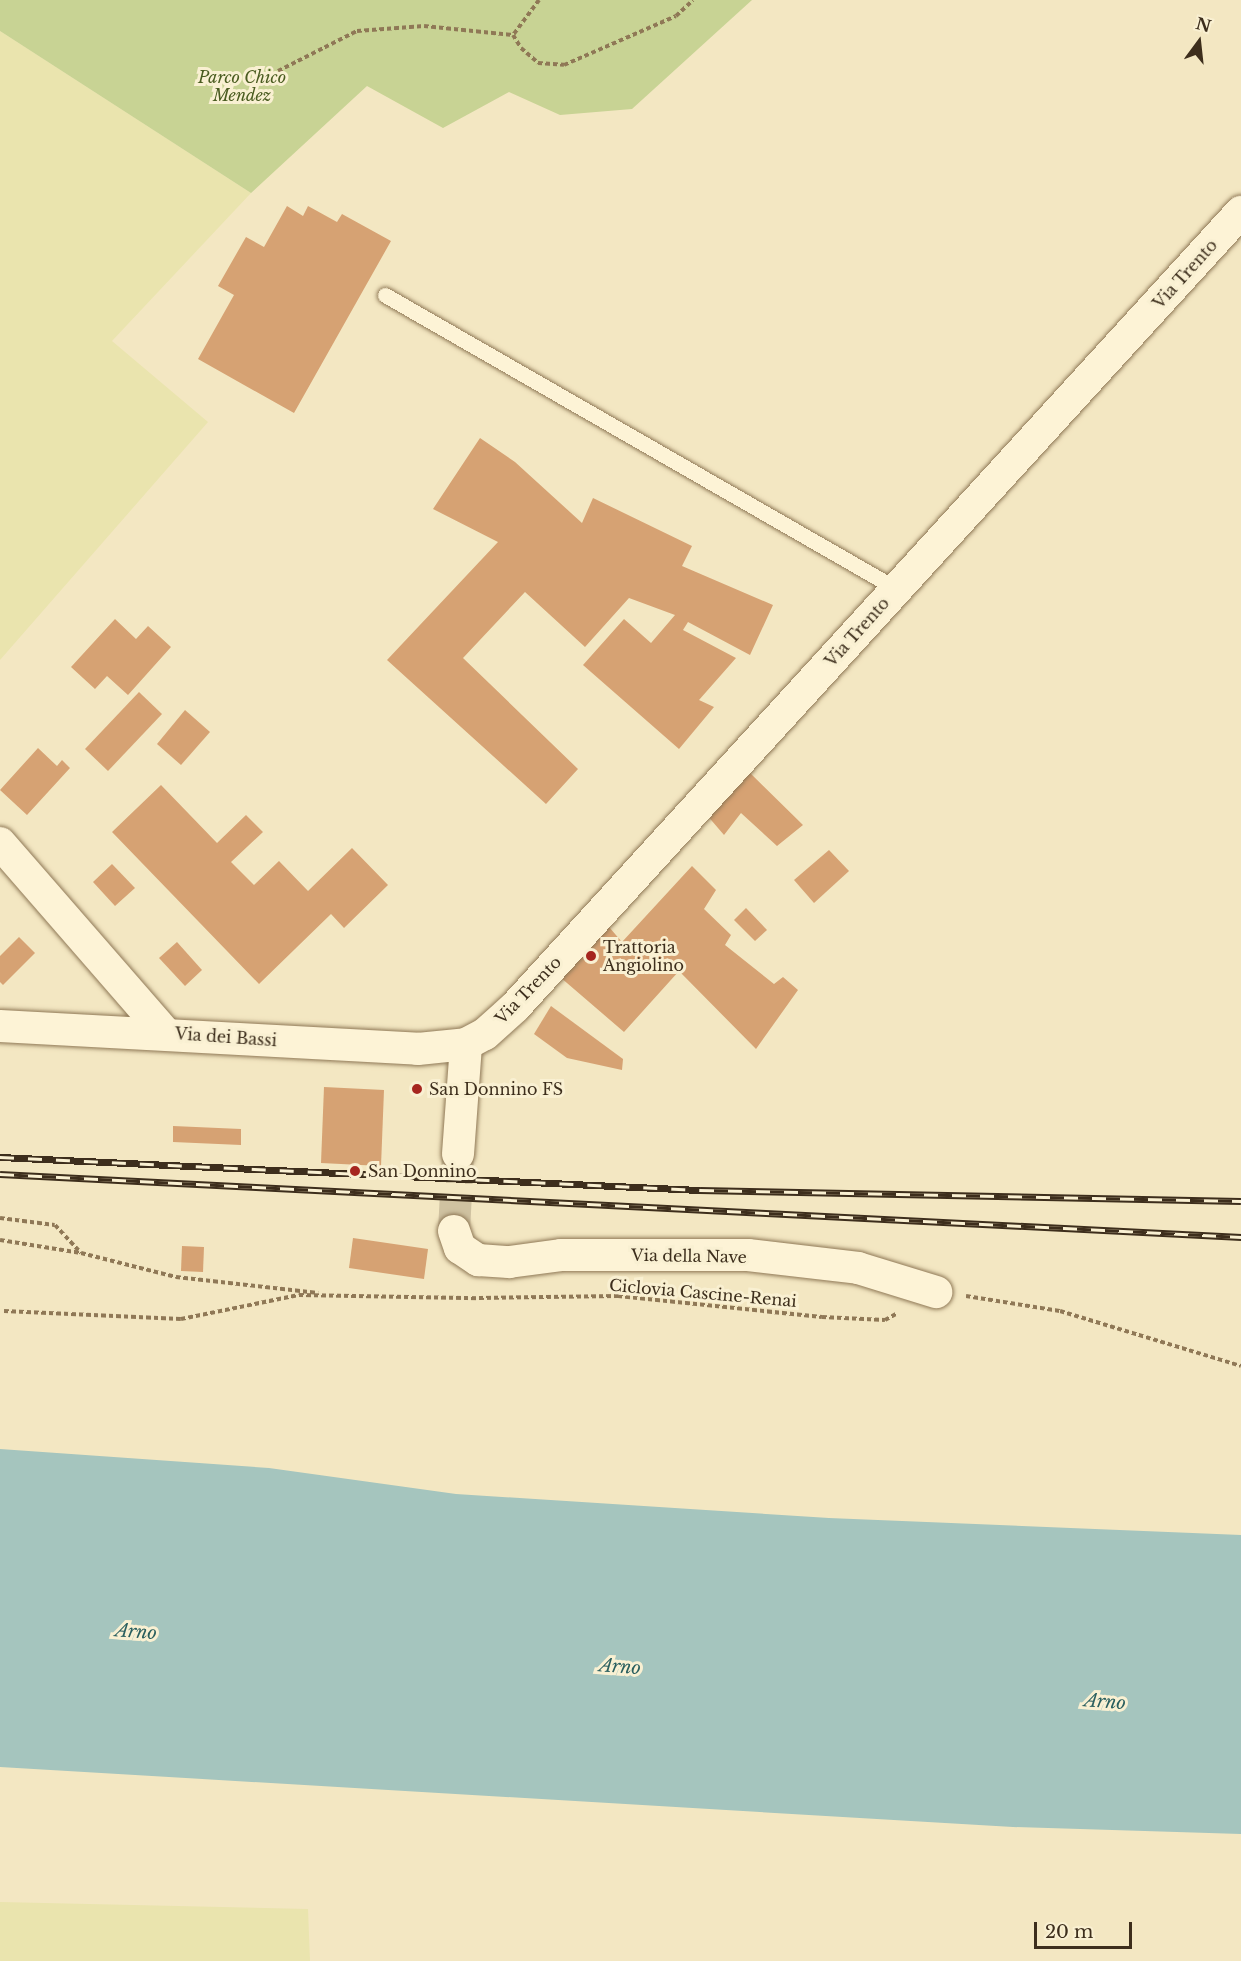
<!DOCTYPE html>
<html>
<head>
<meta charset="utf-8">
<style>
	body { margin:0 }
	#map { position:relative; width:1241px; height:1961px; overflow:hidden; background:#f3e7c2; font-family:"Libre Baskerville",serif }
	div>[style] { position:absolute }
	[style*='--x'] { left:calc(var(--x)*1px); top:calc(var(--y)*1px); width:calc(var(--w)*1px); rotate:calc(var(--a)*1deg) }
	.farmland>* { inset:0; background:#eae4ae }
	.green>* { inset:0; background:#c8d394 }
	.water>* { inset:0; background:#a5c5be }
	.building>* { inset:0; background:#d6a273 }
	.minor-tunnel>* { height:32px; margin-top:-16px; transform-origin:0; background:repeating-linear-gradient(90deg,#cfc2a1 0 32px,transparent 0 48px) }
	.path>* { height:4px; margin-top:-2px; transform-origin:0; background:repeating-linear-gradient(90deg,#8f7856 0 4.5px,transparent 0 7.5px) }
	.roads { filter:drop-shadow(0 0 2px #8f7856) drop-shadow(0 0 2px #8f7856) }
	.service>* { height:15px; margin:-7.5px; padding:0 7.5px; transform-origin:7.5px; border-radius:7.5px; background:#fdf3d6 }
	.minor>* { height:32px; margin:-16px; padding:0 16px; transform-origin:16px; border-radius:16px; background:#fdf3d6 }
	.rail>* { height:7px; margin-top:-3.5px; transform-origin:0; background:repeating-linear-gradient(90deg,#f9f0d2 0 14px,#3d2e1c 0 28px); box-sizing:border-box; border-block:2px solid #3d2e1c }
	.dots>* { width:16px; height:16px; translate:-50% -50%; box-sizing:border-box; border:3px solid #f9f0d2; border-radius:50% }
	span { translate:-50% -50%; white-space:nowrap; text-align:center; line-height:1.15; -webkit-text-stroke:6px #f9f0d2; paint-order:stroke }
	.park-label { font-size:16px; color:#4a5c20; font-style:italic }
	.street-label { font-size:16px; color:#3d2e1c }
	.poi-label { font-size:16px; color:#3d2e1c }
	.left { translate:0 -50%; text-align:left }
	.water-label { font-size:18px; color:#2a5f5f; font-style:italic }
	.north { position:absolute; left:1169px; top:12px; width:60px; height:60px; -webkit-text-stroke:4px #f9f0d2; paint-order:stroke; rotate:15deg; font-size:16px; font-weight:700; line-height:24px; text-align:center; color:#3d2e1c }
	.north::after { content:''; display:block; margin:auto; width:21px; height:27px; background:#3d2e1c; clip-path:polygon(50% 0,100% 100%,50% 72%,0 100%) }
	.scale { position:absolute; left:1034px; top:1922px; width:98px; height:27px; box-sizing:border-box; border:3px solid #3d2e1c; border-top:0; padding-left:8px; font-size:18px; line-height:21px; white-space:nowrap; color:#3d2e1c; -webkit-text-stroke:4px #f9f0d2; paint-order:stroke }
</style>
</head>
<body>
<div id="map">
	<div class="farmland">
		<div style="clip-path:polygon(0 31px,251px 193px,112px 341px,208px 422px,0 660px)"></div>
		<div style="clip-path:polygon(0 1902px,308px 1909px,310px 1961px,0 1961px)"></div>
	</div>
	<div class="green">
		<div style="clip-path:polygon(0 0,752px 0,632px 109px,560px 115px,509px 92px,443px 128px,367px 86px,251px 193px,0 31px)"></div>
	</div>
	<div class="water">
		<div style="clip-path:polygon(0 1449px,269px 1468px,456px 1494px,829px 1518px,1241px 1535px,1241px 1834px,1013px 1827px,0 1767px)"></div>
	</div>
	<div class="building">
		<div style="clip-path:polygon(287px 206px,303px 216px,308px 206px,337px 222px,342px 214px,391px 241px,294px 413px,198px 359px,234px 295px,218px 286px,246px 237px,264px 247px)"></div>
		<div style="clip-path:polygon(480px 438px,515px 462px,582px 523px,593px 498px,692px 546px,682px 566px,773px 605px,750px 655px,688px 622px,683px 630px,736px 658px,699px 700px,714px 707px,679px 749px,583px 665px,624px 619px,651px 643px,675px 615px,629px 598px,585px 647px,525px 592px,463px 658px,578px 769px,546px 804px,387px 660px,498px 542px,433px 509px)"></div>
		<div style="clip-path:polygon(115px 619px,136px 639px,148px 626px,171px 647px,128px 695px,107px 676px,95px 689px,71px 667px)"></div>
		<div style="clip-path:polygon(139px 692px,162px 714px,108px 771px,85px 749px)"></div>
		<div style="clip-path:polygon(185px 710px,210px 732px,181px 765px,157px 744px)"></div>
		<div style="clip-path:polygon(38px 748px,57px 766px,62px 760px,70px 768px,27px 815px,0 790px)"></div>
		<div style="clip-path:polygon(745px 768px,803px 825px,777px 846px,741px 813px,724px 835px,706px 814px)"></div>
		<div style="clip-path:polygon(161px 785px,217px 843px,246px 815px,263px 832px,231px 862px,254px 885px,279px 861px,308px 891px,352px 848px,388px 885px,344px 928px,331px 914px,259px 984px,112px 832px)"></div>
		<div style="clip-path:polygon(829px 850px,849px 871px,814px 903px,794px 880px)"></div>
		<div style="clip-path:polygon(112px 864px,135px 888px,115px 906px,93px 882px)"></div>
		<div style="clip-path:polygon(692px 866px,716px 890px,704px 909px,731px 935px,725px 945px,774px 984px,783px 977px,798px 990px,756px 1049px,679px 971px,624px 1032px,560px 977px,609px 927px,622px 942px)"></div>
		<div style="clip-path:polygon(746px 908px,767px 930px,755px 941px,734px 920px)"></div>
		<div style="clip-path:polygon(19px 937px,35px 953px,3px 985px,0 982px,0 956px)"></div>
		<div style="clip-path:polygon(177px 942px,202px 970px,185px 986px,159px 958px)"></div>
		<div style="clip-path:polygon(551px 1006px,623px 1059px,622px 1070px,567px 1058px,534px 1034px)"></div>
		<div style="clip-path:polygon(324px 1087px,384px 1090px,381px 1166px,321px 1163px)"></div>
		<div style="clip-path:polygon(173px 1126px,241px 1129px,241px 1145px,173px 1142px)"></div>
		<div style="clip-path:polygon(353px 1238px,428px 1249px,424px 1279px,349px 1268px)"></div>
		<div style="clip-path:polygon(182px 1246px,204px 1247px,203px 1272px,181px 1271px)"></div>
	</div>
	<div class="minor-tunnel">
		<div style="--x:454;--y:1231;--w:77;--a:-87"></div>
	</div>
	<div class="path">
		<div style="--x:539;--y:0;--w:44;--a:126.6"></div>
		<div style="--x:513;--y:35;--w:15;--a:58"></div>
		<div style="--x:521;--y:48;--w:23;--a:41"></div>
		<div style="--x:538;--y:63;--w:26;--a:4"></div>
		<div style="--x:564;--y:65;--w:122;--a:-23.6"></div>
		<div style="--x:676;--y:16;--w:23;--a:-43"></div>
		<div style="--x:278;--y:71;--w:89;--a:-26.9"></div>
		<div style="--x:357;--y:31;--w:67;--a:-4.3"></div>
		<div style="--x:424;--y:26;--w:89;--a:5.8"></div>
		<div style="--x:0;--y:1218;--w:55;--a:7.3"></div>
		<div style="--x:55;--y:1225;--w:38;--a:47"></div>
		<div style="--x:81;--y:1253;--w:98;--a:14.2"></div>
		<div style="--x:176;--y:1277;--w:143;--a:6.4"></div>
		<div style="--x:0;--y:1240;--w:82;--a:9.1"></div>
		<div style="--x:966;--y:1296;--w:95;--a:9.1"></div>
		<div style="--x:1060;--y:1311;--w:189;--a:16.9"></div>
		<div style="--x:4;--y:1311;--w:177;--a:2.6"></div>
		<div style="--x:181;--y:1319;--w:120;--a:-11.5"></div>
		<div style="--x:299;--y:1295;--w:180;--a:1"></div>
		<div style="--x:479;--y:1298;--w:139;--a:-0.8"></div>
		<div style="--x:618;--y:1296;--w:205;--a:5.9"></div>
		<div style="--x:822;--y:1317;--w:63;--a:2.7"></div>
		<div style="--x:885;--y:1320;--w:13;--a:-29"></div>
	</div>
	<div class="roads">
		<div class="service">
			<div style="--x:385;--y:295;--w:590;--a:29.87"></div>
		</div>
		<div class="minor">
			<div style="--x:0;--y:843;--w:252;--a:49"></div>
			<div style="--x:0;--y:1026;--w:419;--a:3.1"></div>
			<div style="--x:418;--y:1049;--w:48;--a:-5.9"></div>
			<div style="--x:466;--y:1044;--w:21;--a:-28"></div>
			<div style="--x:485;--y:1034;--w:40;--a:-42"></div>
			<div style="--x:515;--y:1007;--w:1077;--a:-47.6"></div>
			<div style="--x:458;--y:1154;--w:110;--a:-85.8"></div>
			<div style="--x:454;--y:1231;--w:18;--a:71"></div>
			<div style="--x:460;--y:1248;--w:22;--a:34"></div>
			<div style="--x:478;--y:1260;--w:31;--a:4"></div>
			<div style="--x:509;--y:1262;--w:52;--a:-7.7"></div>
			<div style="--x:561;--y:1255;--w:187;--a:0"></div>
			<div style="--x:748;--y:1255;--w:111;--a:6.7"></div>
			<div style="--x:858;--y:1268;--w:82;--a:17.1"></div>
		</div>
	</div>
	<div class="rail">
		<div style="--x:0;--y:1157;--w:701;--a:2.7"></div>
		<div style="--x:700;--y:1190;--w:541;--a:1.16"></div>
		<div style="--x:0;--y:1174;--w:1243;--a:2.91"></div>
	</div>
	<div class="dots">
		<div style="left:591px;top:956px;background:#a6261f"></div>
		<div style="left:417px;top:1089px;background:#a6261f"></div>
		<div style="left:355px;top:1171px;background:#a6261f"></div>
	</div>
	<div class="park-label">
		<span style="left:242px;top:86px">Parco Chico<br>Mendez</span>
	</div>
	<div class="street-label">
		<span style="left:1185px;top:274px;rotate:-48deg">Via Trento</span>
		<span style="left:857px;top:632px;rotate:-48deg">Via Trento</span>
		<span style="left:528px;top:990px;rotate:-46deg">Via Trento</span>
		<span style="left:226px;top:1037px;rotate:4deg">Via dei Bassi</span>
		<span style="left:689px;top:1256px;rotate:1deg">Via della Nave</span>
		<span style="left:703px;top:1293px;rotate:5deg">Ciclovia Cascine-Renai</span>
	</div>
	<div class="poi-label">
		<span class="left" style="left:603px;top:956px">Trattoria<br>Angiolino</span>
		<span class="left" style="left:429px;top:1089px">San Donnino FS</span>
		<span class="left" style="left:368px;top:1171px">San Donnino</span>
	</div>
	<div class="water-label">
		<span style="left:136px;top:1632px;rotate:4deg">Arno</span>
		<span style="left:620px;top:1667px;rotate:4deg">Arno</span>
		<span style="left:1105px;top:1702px;rotate:4deg">Arno</span>
	</div>
	<div class="north">N</div>
	<div class="scale">20 m</div>
</div>
</body>
</html>
